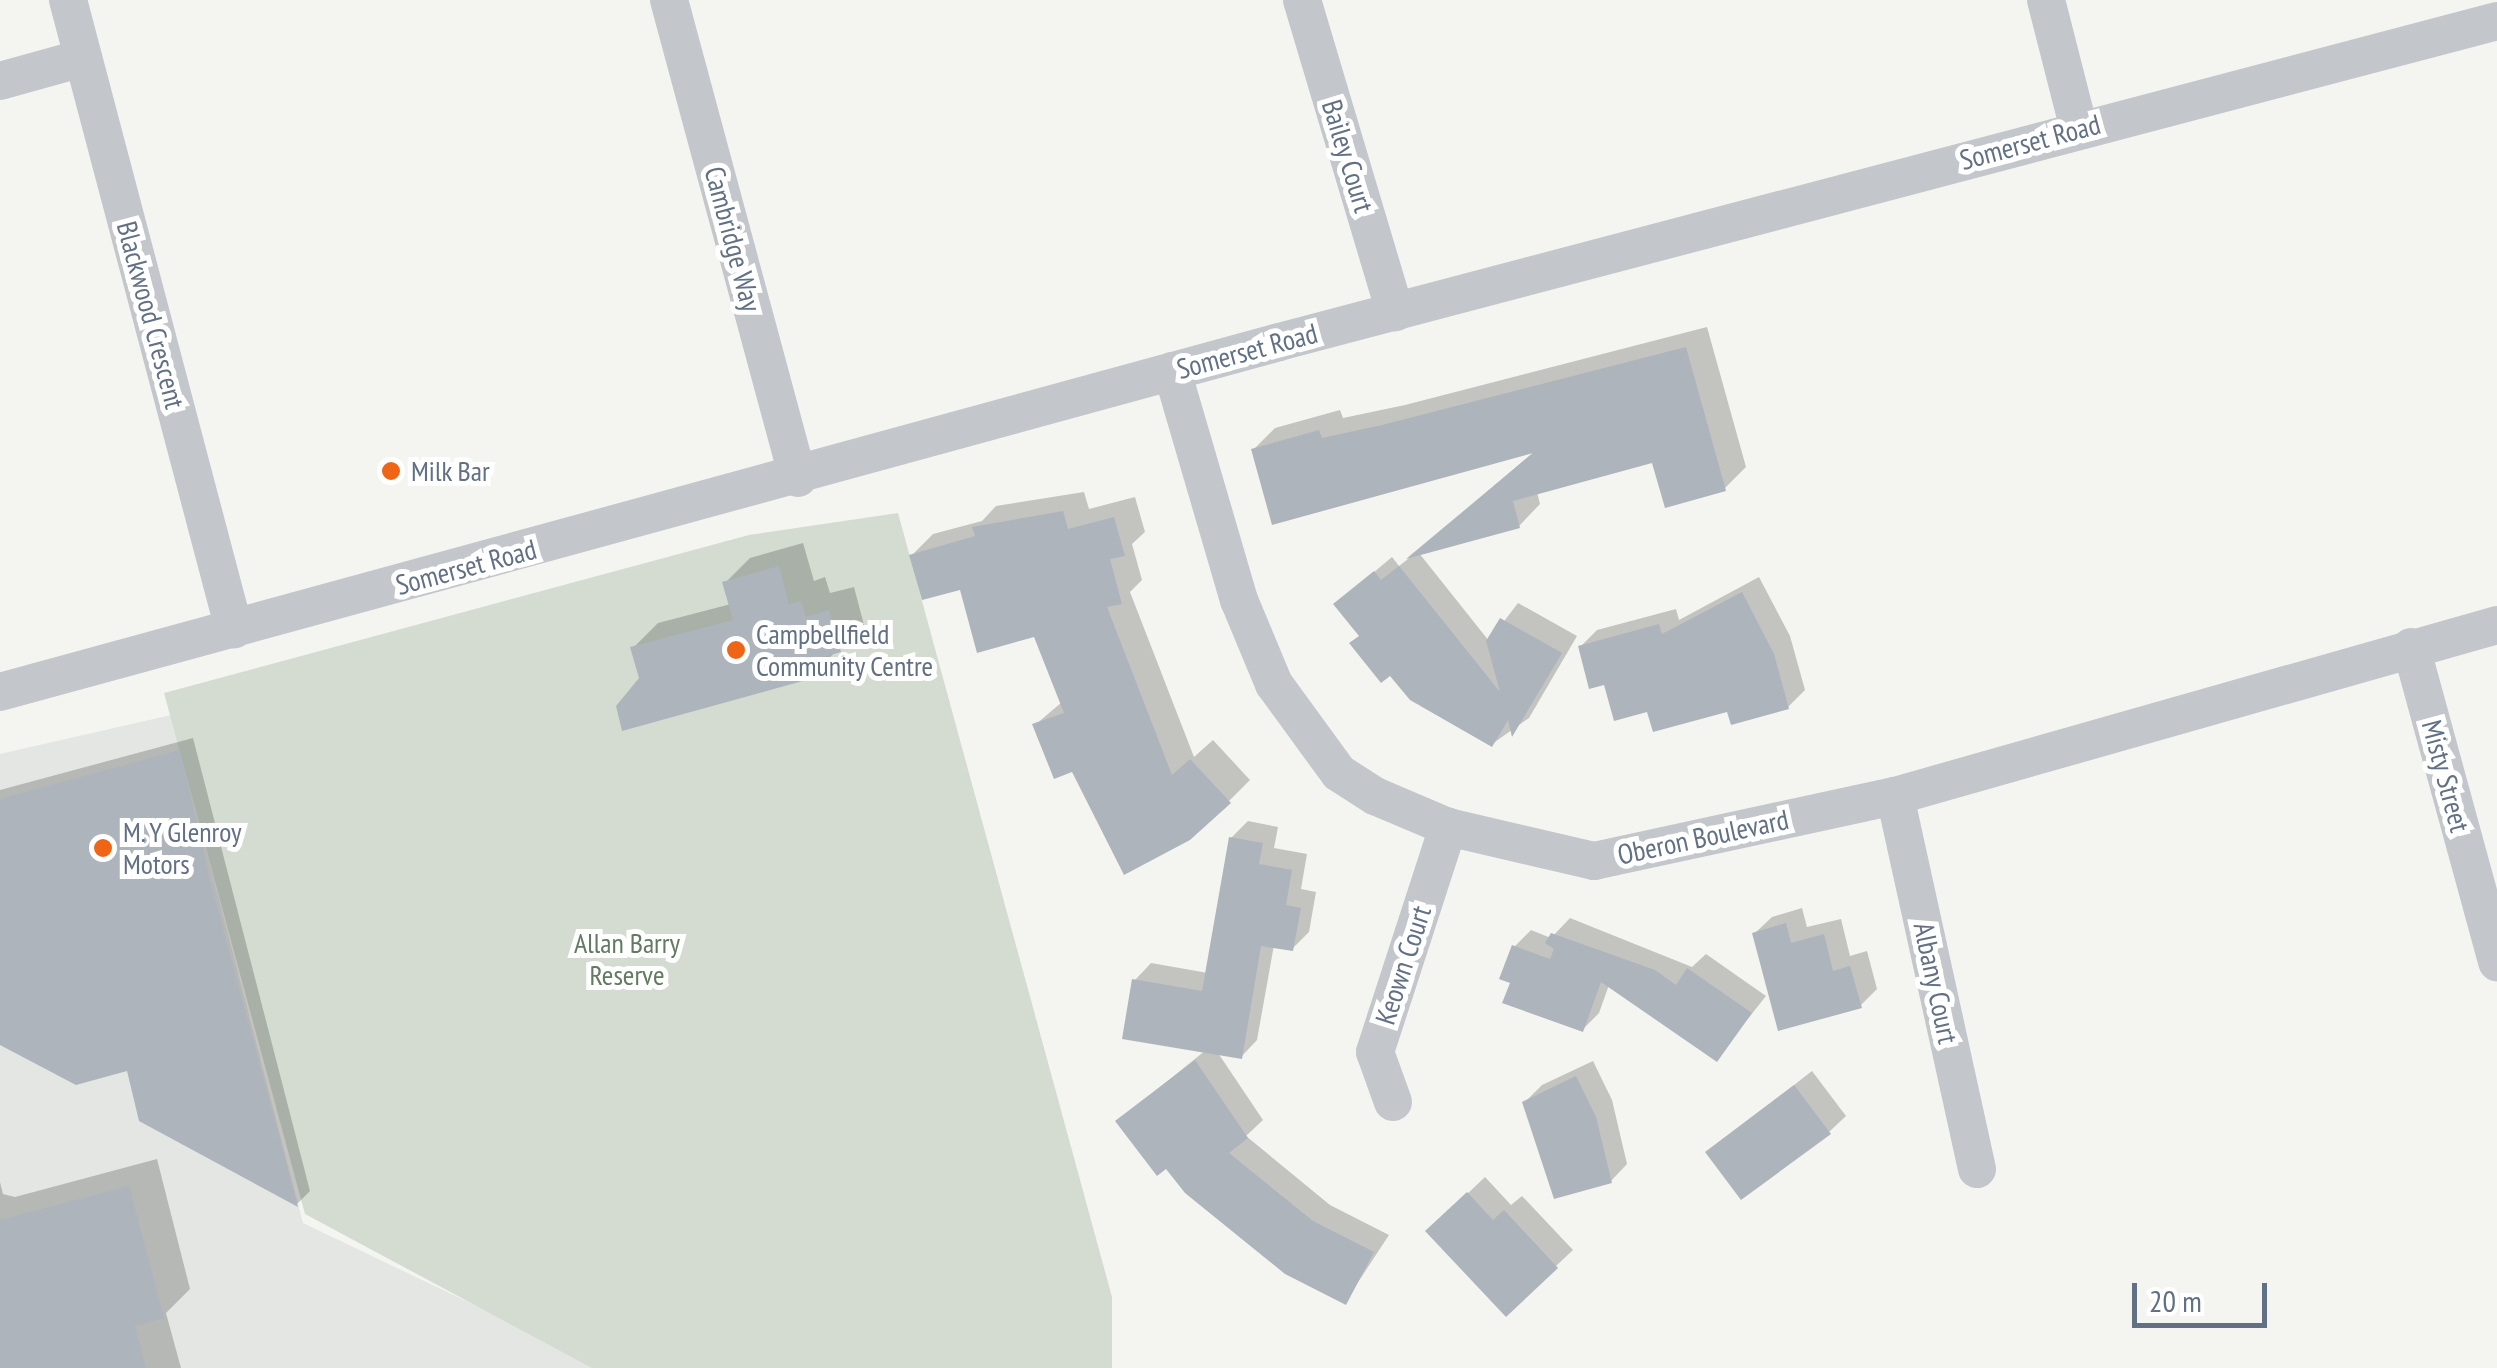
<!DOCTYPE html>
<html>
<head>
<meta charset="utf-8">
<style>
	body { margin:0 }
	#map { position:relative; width:2497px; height:1368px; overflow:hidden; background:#f4f5f0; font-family:"PT Sans Narrow",sans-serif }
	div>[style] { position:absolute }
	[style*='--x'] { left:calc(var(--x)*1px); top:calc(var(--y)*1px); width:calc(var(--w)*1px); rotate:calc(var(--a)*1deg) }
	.built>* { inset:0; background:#e4e6e3 }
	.green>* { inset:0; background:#d4dcd1 }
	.shadow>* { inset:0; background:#0003 }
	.building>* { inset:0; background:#aeb4bb }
	.minor>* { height:38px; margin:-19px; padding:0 19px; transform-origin:19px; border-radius:19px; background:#c3c6ca }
	.dots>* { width:28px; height:28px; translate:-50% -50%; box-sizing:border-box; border:5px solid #fff; border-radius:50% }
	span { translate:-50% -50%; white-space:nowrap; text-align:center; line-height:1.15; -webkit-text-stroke:10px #fff; paint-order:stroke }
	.street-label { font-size:28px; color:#617083 }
	.poi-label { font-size:28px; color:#617083 }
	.left { translate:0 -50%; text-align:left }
	.park-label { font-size:28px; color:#627a60 }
	.scale { position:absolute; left:2132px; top:1283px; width:135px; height:45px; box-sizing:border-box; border:5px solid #617083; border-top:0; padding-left:12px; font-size:30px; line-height:35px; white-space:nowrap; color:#617083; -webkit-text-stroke:8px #fff; paint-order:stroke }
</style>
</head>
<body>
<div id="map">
	<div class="built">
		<div style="clip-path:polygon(171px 715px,303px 1223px,606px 1368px,0 1368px,0 754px)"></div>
	</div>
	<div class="green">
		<div style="clip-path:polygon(898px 513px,1112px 1297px,1112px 1368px,592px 1368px,305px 1214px,164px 693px,749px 535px)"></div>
	</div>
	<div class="shadow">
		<div style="clip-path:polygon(1707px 327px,1746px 467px,1725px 488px,1654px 460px,1537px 492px,1540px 504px,1519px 526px,1419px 553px,1489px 641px,1518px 603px,1577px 636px,1529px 718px,1492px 744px,1361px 635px,1336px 604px,1392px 557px,1399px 566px,1417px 552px,1537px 449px,1254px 449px,1275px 428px,1340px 410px,1343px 418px,1405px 405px)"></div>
		<div style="clip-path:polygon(1084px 492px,1089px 509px,1135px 497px,1145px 532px,1132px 544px,1142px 580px,1130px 592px,1194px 757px,1213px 740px,1250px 780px,1229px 801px,1073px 769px,1035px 725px,1062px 702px,1035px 634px,912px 555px,933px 534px,982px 521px,996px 506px)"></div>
		<div style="clip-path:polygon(803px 543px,814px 581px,825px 577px,830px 593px,854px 587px,864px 625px,809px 677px,642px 679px,633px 648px,658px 623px,731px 604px,725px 583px,750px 558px)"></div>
		<div style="clip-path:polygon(1759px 577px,1790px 636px,1805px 690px,1788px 707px,1649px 709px,1606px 682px,1580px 647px,1597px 630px,1676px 609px,1679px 620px)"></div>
		<div style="clip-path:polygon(193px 738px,310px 1191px,297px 1204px,141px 1120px,129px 1068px,0 1042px,0 790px)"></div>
		<div style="clip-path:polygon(1248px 821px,1278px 827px,1274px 848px,1307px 854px,1301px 889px,1316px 892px,1309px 932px,1293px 948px,1274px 945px,1257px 1040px,1241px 1057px,1218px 1053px,1263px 1120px,1246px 1136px,1330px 1205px,1389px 1235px,1345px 1302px,1118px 1121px,1206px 1050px,1135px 980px,1151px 963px,1208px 973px,1231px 838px)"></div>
		<div style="clip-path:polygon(1802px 908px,1807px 927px,1841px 919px,1850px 956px,1867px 951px,1877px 989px,1860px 1006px,1755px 933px,1772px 917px)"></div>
		<div style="clip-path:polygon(1570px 918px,1692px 967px,1706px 954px,1766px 996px,1716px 1059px,1609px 985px,1599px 1013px,1583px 1029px,1513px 982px,1514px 947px,1531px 930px,1551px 938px)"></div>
		<div style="clip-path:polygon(1593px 1061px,1612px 1100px,1627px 1164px,1611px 1181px,1525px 1102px,1542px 1085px)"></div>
		<div style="clip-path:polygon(1812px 1071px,1846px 1116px,1829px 1132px,1708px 1152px)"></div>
		<div style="clip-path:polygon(157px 1159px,190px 1289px,166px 1313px,181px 1368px,0 1368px,0 1182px,3px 1194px,15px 1197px)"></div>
		<div style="clip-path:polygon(1485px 1177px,1511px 1205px,1522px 1196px,1573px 1250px,1506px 1313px,1445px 1215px)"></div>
	</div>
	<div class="building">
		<div style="clip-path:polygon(1686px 347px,1726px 491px,1665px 508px,1652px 463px,1513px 501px,1520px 528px,1406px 559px,1533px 453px,1272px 525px,1251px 449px,1319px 430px,1322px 438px,1382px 425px)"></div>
		<div style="clip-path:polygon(1063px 511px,1068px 529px,1114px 517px,1125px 556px,1110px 559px,1122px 604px,1107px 607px,1172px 775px,1190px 759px,1231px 803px,1190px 840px,1124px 875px,1072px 772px,1054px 779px,1032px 724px,1064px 713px,1034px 637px,977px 653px,960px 590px,922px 600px,909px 555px,975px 536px,972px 527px)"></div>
		<div style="clip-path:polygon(779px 566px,789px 604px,801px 601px,806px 617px,829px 610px,841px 652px,805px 662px,810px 679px,622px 731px,616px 706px,639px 678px,630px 647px,733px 620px,722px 582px)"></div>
		<div style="clip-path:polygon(1399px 566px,1500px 692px,1486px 641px,1500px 618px,1562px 653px,1512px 737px,1508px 720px,1492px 747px,1410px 700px,1390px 676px,1381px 683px,1349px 643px,1359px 636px,1333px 604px,1374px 571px,1381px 580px)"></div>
		<div style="clip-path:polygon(1742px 592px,1774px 654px,1789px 709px,1731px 725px,1727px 712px,1653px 732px,1647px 712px,1614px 721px,1604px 685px,1589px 689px,1578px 646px,1659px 624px,1662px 634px)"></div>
		<div style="clip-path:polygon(180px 750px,210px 880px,298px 1207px,139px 1121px,127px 1071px,76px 1085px,0 1045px,0 799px)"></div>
		<div style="clip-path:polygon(1229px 837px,1263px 843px,1259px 864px,1292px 870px,1286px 905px,1301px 908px,1293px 951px,1261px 946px,1242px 1059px,1122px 1039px,1132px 979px,1202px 991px)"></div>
		<div style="clip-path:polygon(1786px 923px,1791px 943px,1824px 934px,1833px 971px,1850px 966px,1862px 1008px,1778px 1031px,1752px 933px)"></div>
		<div style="clip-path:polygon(1551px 933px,1655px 970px,1676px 985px,1687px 968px,1752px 1013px,1717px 1062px,1601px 982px,1583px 1032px,1502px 1003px,1510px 983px,1499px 979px,1512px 945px,1550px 959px,1554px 949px,1545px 943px)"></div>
		<div style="clip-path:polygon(1195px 1060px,1248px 1138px,1229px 1153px,1313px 1221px,1374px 1252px,1346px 1305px,1285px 1274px,1185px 1193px,1166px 1169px,1157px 1176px,1115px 1121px)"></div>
		<div style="clip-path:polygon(1576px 1076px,1596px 1117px,1612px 1183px,1554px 1199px,1522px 1102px)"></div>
		<div style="clip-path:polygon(1794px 1085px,1831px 1134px,1741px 1200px,1705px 1152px)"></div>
		<div style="clip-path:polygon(129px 1186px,164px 1318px,135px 1326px,146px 1368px,0 1368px,0 1220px)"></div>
		<div style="clip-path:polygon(1467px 1192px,1493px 1220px,1504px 1210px,1558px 1268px,1506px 1317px,1425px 1231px)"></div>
	</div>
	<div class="minor">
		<div style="--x:68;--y:0;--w:651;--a:75.22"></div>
		<div style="--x:669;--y:0;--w:495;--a:74.9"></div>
		<div style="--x:1302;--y:0;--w:326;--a:73.4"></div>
		<div style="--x:2046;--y:0;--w:133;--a:75.7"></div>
		<div style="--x:0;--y:81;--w:86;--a:-15.5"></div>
		<div style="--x:1172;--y:371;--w:239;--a:73.7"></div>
		<div style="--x:1239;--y:600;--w:91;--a:67.4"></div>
		<div style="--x:1274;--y:684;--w:110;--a:53.9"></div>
		<div style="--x:1339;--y:773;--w:43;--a:32.6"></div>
		<div style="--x:1375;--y:796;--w:79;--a:23"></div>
		<div style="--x:1448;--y:827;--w:150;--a:13.1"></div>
		<div style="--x:1594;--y:861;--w:308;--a:-12.2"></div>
		<div style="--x:1895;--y:796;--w:626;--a:-15.86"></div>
		<div style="--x:2411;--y:647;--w:327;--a:74.7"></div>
		<div style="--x:0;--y:692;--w:1326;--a:-15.3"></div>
		<div style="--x:1279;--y:342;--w:1260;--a:-14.76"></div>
		<div style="--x:1895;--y:796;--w:382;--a:77.6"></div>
		<div style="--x:1393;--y:1102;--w:53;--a:-109.8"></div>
		<div style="--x:1375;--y:1052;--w:237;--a:-72"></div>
	</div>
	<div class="dots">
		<div style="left:391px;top:471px;background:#ef6516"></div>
		<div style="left:736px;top:650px;background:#ef6516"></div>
		<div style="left:103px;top:848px;background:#ef6516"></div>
	</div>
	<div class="street-label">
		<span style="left:2030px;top:142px;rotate:-15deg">Somerset Road</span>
		<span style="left:1348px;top:156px;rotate:73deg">Bailey Court</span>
		<span style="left:733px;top:239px;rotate:75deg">Cambridge Way</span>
		<span style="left:151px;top:315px;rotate:75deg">Blackwood Crescent</span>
		<span style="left:1247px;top:351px;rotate:-15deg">Somerset Road</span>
		<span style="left:466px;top:567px;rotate:-15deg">Somerset Road</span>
		<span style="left:2446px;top:776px;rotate:75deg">Misty Street</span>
		<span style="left:1703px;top:837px;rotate:-12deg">Oberon Boulevard</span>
		<span style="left:1403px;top:965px;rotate:-72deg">Keown Court</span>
		<span style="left:1936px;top:983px;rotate:78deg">Albany Court</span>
	</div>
	<div class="poi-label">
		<span class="left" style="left:411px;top:471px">Milk Bar</span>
		<span class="left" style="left:756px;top:650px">Campbellfield<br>Community Centre</span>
		<span class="left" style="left:123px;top:848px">M. Y Glenroy<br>Motors</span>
	</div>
	<div class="park-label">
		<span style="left:627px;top:959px">Allan Barry<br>Reserve</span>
	</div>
	<div class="scale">20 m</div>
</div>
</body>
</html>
